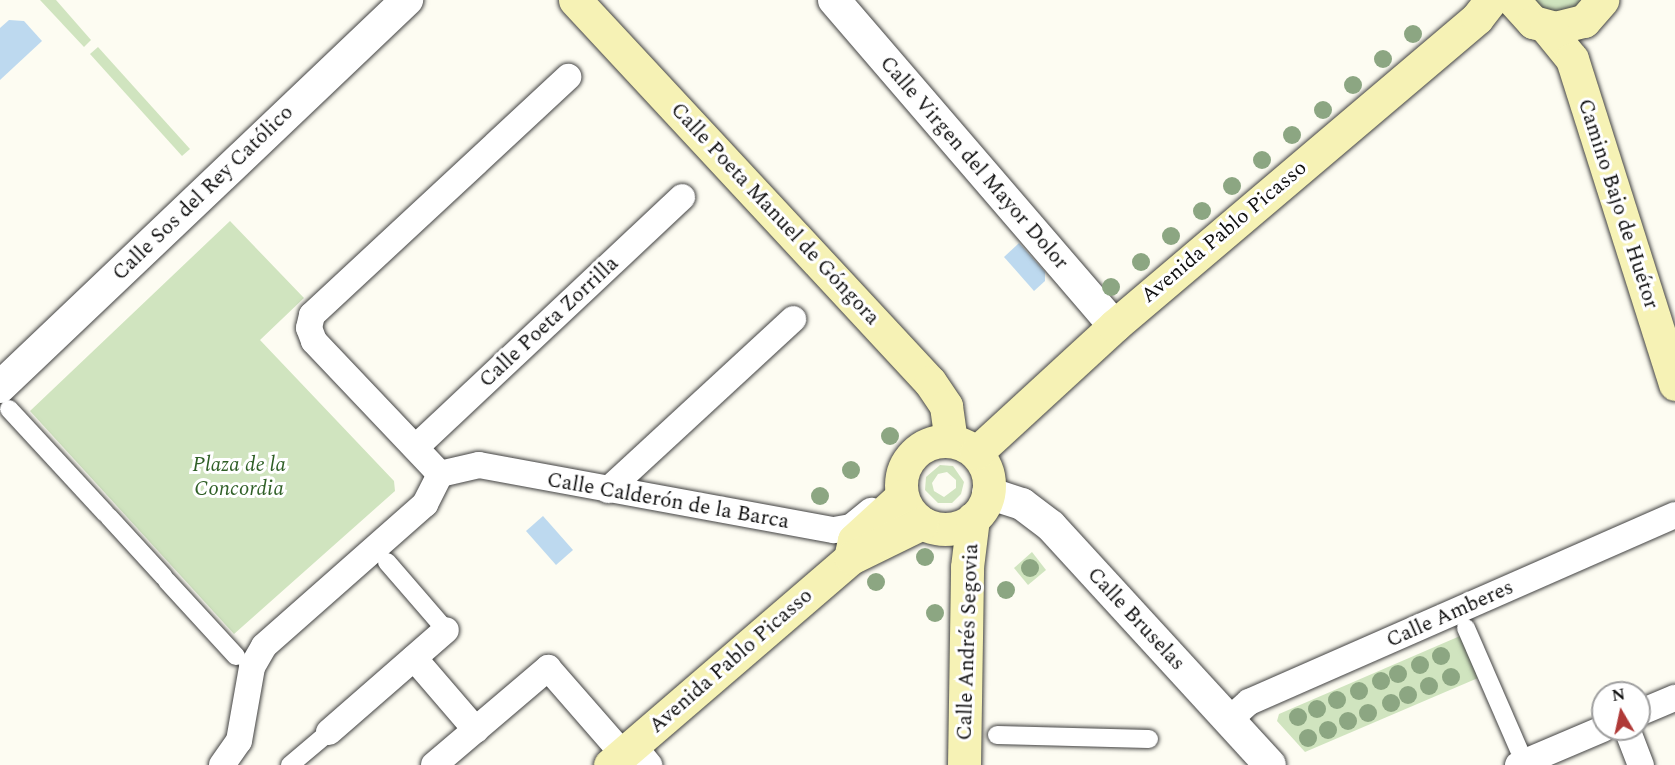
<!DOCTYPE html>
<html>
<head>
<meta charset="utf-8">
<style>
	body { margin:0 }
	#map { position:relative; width:1675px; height:765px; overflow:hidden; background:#fdfcf2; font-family:Spectral,serif }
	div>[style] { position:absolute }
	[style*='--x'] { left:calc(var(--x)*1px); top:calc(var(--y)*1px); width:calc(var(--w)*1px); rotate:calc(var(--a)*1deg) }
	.green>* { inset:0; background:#d0e4bf }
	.water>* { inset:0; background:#bdd9ef }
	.roads { filter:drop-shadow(0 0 2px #424242) drop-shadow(0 0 2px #424242) }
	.pedestrian>* { height:18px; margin:-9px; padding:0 9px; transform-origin:9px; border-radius:9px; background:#fff }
	.minor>* { height:26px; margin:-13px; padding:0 13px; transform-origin:13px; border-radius:13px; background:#fff }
	.tertiary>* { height:32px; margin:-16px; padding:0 16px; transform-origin:16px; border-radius:16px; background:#fff }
	.secondary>* { height:33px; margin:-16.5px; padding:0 16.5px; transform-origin:16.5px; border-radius:16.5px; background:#f6f2b5 }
	.secondary>.ring { margin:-16.5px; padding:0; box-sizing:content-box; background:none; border:33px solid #f6f2b5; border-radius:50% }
	.trees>* { width:18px; height:18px; margin:-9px; border-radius:50%; background:#8ca682 }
	span { translate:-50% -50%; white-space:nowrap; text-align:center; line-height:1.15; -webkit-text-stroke:6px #fff; paint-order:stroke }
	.street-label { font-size:21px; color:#0f0f0f }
	.park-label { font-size:21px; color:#2f5f26; font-style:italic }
	.north { position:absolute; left:1591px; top:681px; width:60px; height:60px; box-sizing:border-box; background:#fff; border:2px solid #9f9f9f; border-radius:50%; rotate:351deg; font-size:16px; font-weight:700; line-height:24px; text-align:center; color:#0f0f0f }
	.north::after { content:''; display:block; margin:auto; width:21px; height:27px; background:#af3937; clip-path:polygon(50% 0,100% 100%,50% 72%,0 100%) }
</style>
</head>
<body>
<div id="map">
	<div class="green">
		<div style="clip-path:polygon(40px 0,56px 0,91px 40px,84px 47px)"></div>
		<div style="clip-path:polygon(1526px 0,1587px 0,1561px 16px)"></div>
		<div style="clip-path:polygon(98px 47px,190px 149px,182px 156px,90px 54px)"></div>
		<div style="clip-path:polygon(230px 221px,304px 298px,260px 340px,394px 481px,395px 491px,234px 634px,30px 411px)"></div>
		<div style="clip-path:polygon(evenodd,940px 465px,953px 466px,964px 482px,961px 494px,952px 503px,938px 503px,925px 490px,926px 477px,940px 465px,947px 472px,956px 480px,956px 488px,944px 497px,934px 491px,932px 483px,938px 474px,947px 472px)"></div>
		<div style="clip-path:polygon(1032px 552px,1046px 570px,1028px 585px,1014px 568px)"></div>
		<div style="clip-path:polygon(1460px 636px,1478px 678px,1305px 752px,1277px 721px,1279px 714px)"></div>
	</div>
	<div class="water">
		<div style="clip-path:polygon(9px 20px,24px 21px,42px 41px,0 80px,0 28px)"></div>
		<div style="clip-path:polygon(1019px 243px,1045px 272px,1045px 281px,1034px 291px,1004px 257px)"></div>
		<div style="clip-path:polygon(543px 516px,573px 550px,556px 565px,526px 531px)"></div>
	</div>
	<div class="roads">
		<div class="pedestrian">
			<div style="--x:9;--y:409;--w:142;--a:47.3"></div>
			<div style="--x:109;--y:517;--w:81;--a:47.5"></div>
			<div style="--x:387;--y:562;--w:90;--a:49.1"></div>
			<div style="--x:167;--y:581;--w:102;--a:47.4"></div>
			<div style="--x:1466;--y:628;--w:133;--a:66.5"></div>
			<div style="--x:997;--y:735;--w:152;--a:1.5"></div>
			<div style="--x:290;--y:765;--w:51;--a:-40.2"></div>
		</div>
		<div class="minor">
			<div style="--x:416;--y:447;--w:365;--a:-43.2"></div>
			<div style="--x:440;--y:474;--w:183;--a:-133.5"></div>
			<div style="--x:314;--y:341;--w:14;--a:-111"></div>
			<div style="--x:309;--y:328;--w:13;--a:-77"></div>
			<div style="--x:312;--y:315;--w:350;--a:-42.9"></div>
			<div style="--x:440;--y:474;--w:40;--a:-13"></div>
			<div style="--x:479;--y:465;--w:361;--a:10.4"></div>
			<div style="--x:834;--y:530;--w:17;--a:-10"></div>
			<div style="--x:851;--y:527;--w:26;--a:-39"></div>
			<div style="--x:608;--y:490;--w:252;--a:-42.7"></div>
			<div style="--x:414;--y:658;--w:95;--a:49.3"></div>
			<div style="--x:1639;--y:713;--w:39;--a:-23"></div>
			<div style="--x:1229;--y:720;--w:27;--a:-42"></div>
			<div style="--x:1249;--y:702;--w:465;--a:-23.7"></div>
			<div style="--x:1627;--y:729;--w:39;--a:69"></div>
			<div style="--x:329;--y:732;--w:155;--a:-41.1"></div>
			<div style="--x:633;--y:745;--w:26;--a:51"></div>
			<div style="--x:222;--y:765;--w:29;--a:-55"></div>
			<div style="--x:239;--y:741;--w:75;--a:-80"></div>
			<div style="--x:252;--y:667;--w:24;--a:-60"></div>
			<div style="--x:264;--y:646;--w:215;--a:-41.4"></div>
			<div style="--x:425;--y:504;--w:34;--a:-63"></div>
			<div style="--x:434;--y:765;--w:150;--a:-40.4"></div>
			<div style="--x:548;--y:668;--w:114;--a:48.9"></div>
			<div style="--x:1518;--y:765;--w:92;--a:-23"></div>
		</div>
		<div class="tertiary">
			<div style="--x:834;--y:0;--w:430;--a:49.3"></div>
			<div style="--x:0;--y:387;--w:562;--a:-43.56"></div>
			<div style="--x:988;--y:493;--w:36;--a:18"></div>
			<div style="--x:1022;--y:504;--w:36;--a:37"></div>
			<div style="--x:1051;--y:526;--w:324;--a:47.5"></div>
		</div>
		<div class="secondary">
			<div style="--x:575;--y:0;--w:521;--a:47.1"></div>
			<div style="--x:930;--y:382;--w:29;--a:56"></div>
			<div style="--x:946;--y:406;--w:35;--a:82"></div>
			<div style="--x:1513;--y:0;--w:30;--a:48"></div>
			<div style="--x:1533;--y:22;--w:23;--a:15"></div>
			<div style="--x:1555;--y:28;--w:30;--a:-14"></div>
			<div style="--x:1584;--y:21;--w:28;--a:-49"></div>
			<div style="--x:1546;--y:27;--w:41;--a:50.9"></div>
			<div style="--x:1572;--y:59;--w:341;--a:72.4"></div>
			<div class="ring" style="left:901px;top:441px;width:55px;height:55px"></div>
			<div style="--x:976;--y:453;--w:188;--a:-42.6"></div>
			<div style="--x:1114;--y:326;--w:476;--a:-40.3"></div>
			<div style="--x:1477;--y:18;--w:23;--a:-52"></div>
			<div style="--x:851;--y:554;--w:14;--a:-78"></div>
			<div style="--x:854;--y:540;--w:65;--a:-42.5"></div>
			<div style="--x:610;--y:765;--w:318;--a:-40.7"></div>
			<div style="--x:851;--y:558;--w:79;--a:-26.2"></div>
			<div style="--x:964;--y:765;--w:198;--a:-89.1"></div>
			<div style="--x:967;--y:567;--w:49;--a:-83"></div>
		</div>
	</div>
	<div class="trees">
		<div style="left:1413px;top:34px"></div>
		<div style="left:1383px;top:59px"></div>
		<div style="left:1353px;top:85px"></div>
		<div style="left:1323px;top:110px"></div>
		<div style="left:1292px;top:135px"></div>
		<div style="left:1262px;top:160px"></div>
		<div style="left:1232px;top:186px"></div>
		<div style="left:1202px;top:211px"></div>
		<div style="left:1171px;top:236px"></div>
		<div style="left:1141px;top:262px"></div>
		<div style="left:1111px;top:287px"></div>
		<div style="left:890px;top:436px"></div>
		<div style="left:851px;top:470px"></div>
		<div style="left:820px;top:496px"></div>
		<div style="left:925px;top:557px"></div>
		<div style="left:1030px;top:568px"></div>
		<div style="left:876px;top:582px"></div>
		<div style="left:1006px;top:590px"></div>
		<div style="left:935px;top:613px"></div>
		<div style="left:1441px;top:656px"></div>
		<div style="left:1420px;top:665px"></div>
		<div style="left:1398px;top:674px"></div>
		<div style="left:1451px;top:677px"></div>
		<div style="left:1381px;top:681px"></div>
		<div style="left:1429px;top:686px"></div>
		<div style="left:1359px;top:691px"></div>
		<div style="left:1408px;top:695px"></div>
		<div style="left:1337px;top:700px"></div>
		<div style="left:1391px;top:703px"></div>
		<div style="left:1317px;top:709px"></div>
		<div style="left:1368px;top:713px"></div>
		<div style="left:1298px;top:717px"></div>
		<div style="left:1348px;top:721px"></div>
		<div style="left:1328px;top:730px"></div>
		<div style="left:1308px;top:738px"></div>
	</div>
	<div class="street-label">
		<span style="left:974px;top:163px;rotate:49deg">Calle Virgen del Mayor Dolor</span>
		<span style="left:203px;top:193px;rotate:-44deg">Calle Sos del Rey Católico</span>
		<span style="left:1618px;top:204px;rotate:72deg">Camino Bajo de Huétor</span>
		<span style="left:775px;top:214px;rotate:47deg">Calle Poeta Manuel de Góngora</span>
		<span style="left:1224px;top:232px;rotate:-40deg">Avenida Pablo Picasso</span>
		<span style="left:549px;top:322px;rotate:-43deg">Calle Poeta Zorrilla</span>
		<span style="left:668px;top:501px;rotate:10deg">Calle Calderón de la Barca</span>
		<span style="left:1450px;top:614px;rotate:-24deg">Calle Amberes</span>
		<span style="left:1136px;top:619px;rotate:47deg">Calle Bruselas</span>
		<span style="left:968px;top:642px;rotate:-88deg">Calle Andrés Segovia</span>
		<span style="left:731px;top:661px;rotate:-41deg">Avenida Pablo Picasso</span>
	</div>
	<div class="park-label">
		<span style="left:239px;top:477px">Plaza de la<br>Concordia</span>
	</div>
	<div class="north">N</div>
</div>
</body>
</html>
